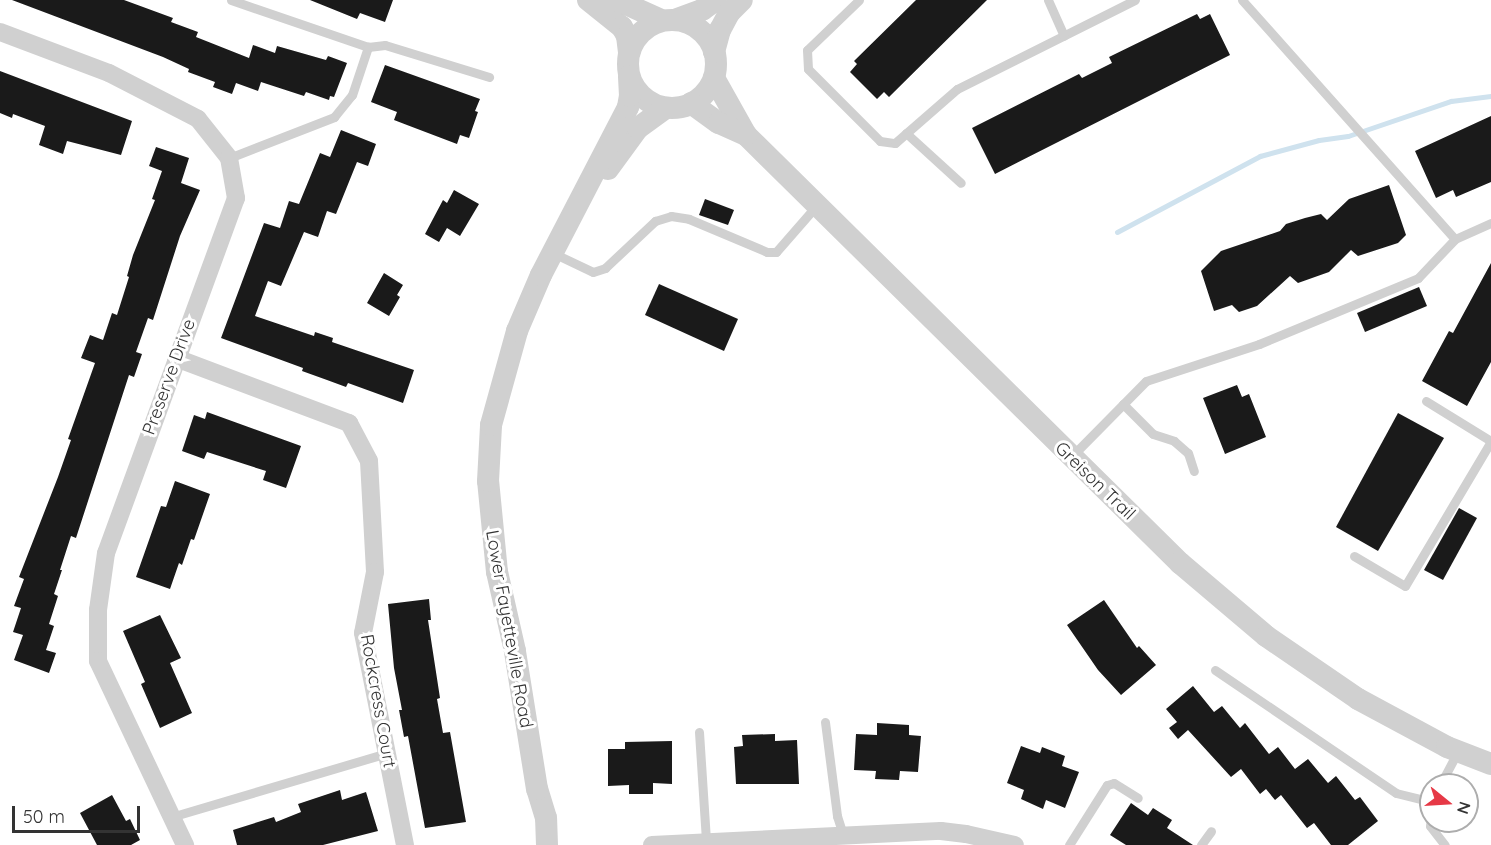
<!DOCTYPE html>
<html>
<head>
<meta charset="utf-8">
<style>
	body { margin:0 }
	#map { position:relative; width:1491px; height:845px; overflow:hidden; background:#fff; font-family:Quicksand,sans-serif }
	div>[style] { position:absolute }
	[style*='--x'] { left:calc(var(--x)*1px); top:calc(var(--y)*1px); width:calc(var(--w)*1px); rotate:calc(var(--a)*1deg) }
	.stream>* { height:5px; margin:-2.5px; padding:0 2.5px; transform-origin:2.5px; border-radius:2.5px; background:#cfe2ee }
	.building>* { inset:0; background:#1a1a1a }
	.service>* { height:9px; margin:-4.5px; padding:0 4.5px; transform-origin:4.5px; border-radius:4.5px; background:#d0d0d0 }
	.minor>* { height:18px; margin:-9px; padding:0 9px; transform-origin:9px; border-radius:9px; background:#d0d0d0 }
	.tertiary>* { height:22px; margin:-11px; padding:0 11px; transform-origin:11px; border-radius:11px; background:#d0d0d0 }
	.tertiary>.ring { margin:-11px; padding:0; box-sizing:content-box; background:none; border:22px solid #d0d0d0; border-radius:50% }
	span { translate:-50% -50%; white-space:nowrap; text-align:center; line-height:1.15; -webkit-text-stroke:6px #fff; paint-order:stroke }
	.street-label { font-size:18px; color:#333 }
	.north { position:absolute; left:1419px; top:773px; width:60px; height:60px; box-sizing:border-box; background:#fff; border:2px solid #adadad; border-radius:50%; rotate:108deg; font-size:16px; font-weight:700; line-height:24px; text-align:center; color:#333 }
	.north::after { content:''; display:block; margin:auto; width:21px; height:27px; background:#e63946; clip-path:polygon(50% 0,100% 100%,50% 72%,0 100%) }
	.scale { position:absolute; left:12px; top:806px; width:128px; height:27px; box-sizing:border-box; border:3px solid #333; border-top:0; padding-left:8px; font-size:18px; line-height:21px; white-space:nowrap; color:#333; -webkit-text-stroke:4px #fff; paint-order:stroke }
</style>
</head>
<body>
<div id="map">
	<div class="stream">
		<div style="--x:1117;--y:232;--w:162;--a:-28"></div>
		<div style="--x:1260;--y:156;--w:61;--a:-15.2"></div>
		<div style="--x:1319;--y:140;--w:29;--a:-8"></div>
		<div style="--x:1348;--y:136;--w:109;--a:-18.8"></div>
		<div style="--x:1451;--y:101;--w:40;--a:-7.1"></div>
	</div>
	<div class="building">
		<div style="clip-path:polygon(12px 0,124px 0,173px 18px,171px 22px,198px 32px,196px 37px,249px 58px,253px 45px,275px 53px,277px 46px,326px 60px,328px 56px,347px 63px,334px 97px,330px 96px,329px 100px,306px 92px,304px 96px,261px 82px,258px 91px,236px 83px,232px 94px,213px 87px,215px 82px,188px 72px,189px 69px,163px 57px)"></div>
		<div style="clip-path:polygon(310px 0,393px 0,385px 22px,360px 13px,357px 19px)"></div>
		<div style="clip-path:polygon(916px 0,987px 0,889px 97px,884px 92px,877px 99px,850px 72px,857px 64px,854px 61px)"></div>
		<div style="clip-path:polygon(1197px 14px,1200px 19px,1210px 14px,1230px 55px,995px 174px,972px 128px,1079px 74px,1082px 78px,1112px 63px,1109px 57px)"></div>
		<div style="clip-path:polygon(385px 65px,480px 99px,475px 111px,478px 112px,469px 138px,460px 135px,457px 144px,407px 125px,394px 120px,397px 112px,371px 102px)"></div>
		<div style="clip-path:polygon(0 71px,132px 121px,121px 155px,67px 141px,63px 154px,39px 145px,45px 126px,13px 114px,12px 118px,0 113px)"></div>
		<div style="clip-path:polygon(1491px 116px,1491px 182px,1456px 197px,1453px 190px,1436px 198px,1415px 151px)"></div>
		<div style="clip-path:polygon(341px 130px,376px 144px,368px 166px,357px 162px,336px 214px,327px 211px,318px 237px,304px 232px,281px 286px,268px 281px,255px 316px,314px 336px,315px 332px,333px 338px,332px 342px,414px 370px,403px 403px,348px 383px,346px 387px,327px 380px,302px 371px,303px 368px,221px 338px,264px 223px,280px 228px,289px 201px,299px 204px,320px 153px,330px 157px)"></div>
		<div style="clip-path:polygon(156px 147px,189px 158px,181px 183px,200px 190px,180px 236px,153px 320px,148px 318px,136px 352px,142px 354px,134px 377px,129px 375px,76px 538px,71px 536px,60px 570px,62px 570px,54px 594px,58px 596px,49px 624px,54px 626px,46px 650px,56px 653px,49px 673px,14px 660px,23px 635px,13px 632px,21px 608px,14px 606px,24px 579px,19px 577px,58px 477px,71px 440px,68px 439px,95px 363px,81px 358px,90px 335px,103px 340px,112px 313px,117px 315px,129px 277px,127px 276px,133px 255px,155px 200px,152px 199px,162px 171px,149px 166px)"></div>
		<div style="clip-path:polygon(1389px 185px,1406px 235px,1398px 243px,1358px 256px,1351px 250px,1329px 272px,1298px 283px,1290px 276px,1257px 306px,1239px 312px,1232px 305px,1214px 311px,1201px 271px,1221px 251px,1280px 231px,1286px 224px,1305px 218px,1321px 214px,1327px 220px,1349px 199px)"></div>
		<div style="clip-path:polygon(454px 190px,479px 204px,460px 236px,447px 228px,439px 242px,425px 234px,443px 200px,447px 203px)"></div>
		<div style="clip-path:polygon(705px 199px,734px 210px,728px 225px,699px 215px)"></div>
		<div style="clip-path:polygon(1491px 263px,1491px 362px,1467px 406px,1422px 381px,1449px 331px,1453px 333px)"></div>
		<div style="clip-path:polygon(384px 273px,403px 285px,397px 295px,400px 297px,389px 316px,367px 303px)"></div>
		<div style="clip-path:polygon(659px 284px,738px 319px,724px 351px,645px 315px)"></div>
		<div style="clip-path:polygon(1419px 287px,1427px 306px,1365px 332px,1357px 313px)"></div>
		<div style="clip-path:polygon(1237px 385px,1242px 397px,1249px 394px,1266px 437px,1225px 454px,1203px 398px)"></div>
		<div style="clip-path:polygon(207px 412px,301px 446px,286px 488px,263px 480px,266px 471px,207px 452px,204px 459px,182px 451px,194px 415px,205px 419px)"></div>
		<div style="clip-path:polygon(1398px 413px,1444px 438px,1378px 551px,1336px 527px)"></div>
		<div style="clip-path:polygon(175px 481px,210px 494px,194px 540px,191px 539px,182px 565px,179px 563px,170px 589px,136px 577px,161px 506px,166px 507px)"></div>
		<div style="clip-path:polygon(1459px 508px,1477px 518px,1443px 580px,1424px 570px)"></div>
		<div style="clip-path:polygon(429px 599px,431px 620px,428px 620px,440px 698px,437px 699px,443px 733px,450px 732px,466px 822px,425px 828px,408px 736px,404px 737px,399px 710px,402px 710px,394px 668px,388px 604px)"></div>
		<div style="clip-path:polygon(1104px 600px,1137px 648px,1139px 646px,1156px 665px,1121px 695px,1098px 670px,1067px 625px)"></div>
		<div style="clip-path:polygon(160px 615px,181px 658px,170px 663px,192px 713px,160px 728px,141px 684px,145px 682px,123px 631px)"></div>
		<div style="clip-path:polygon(1193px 686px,1214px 712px,1222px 706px,1240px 728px,1245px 723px,1269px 754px,1278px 747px,1295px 769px,1308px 759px,1328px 783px,1336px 776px,1355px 800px,1360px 797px,1378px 821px,1348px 845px,1331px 845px,1314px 823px,1307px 828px,1281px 795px,1275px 800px,1266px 789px,1260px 794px,1241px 769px,1231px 777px,1188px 730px,1178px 739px,1169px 728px,1177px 722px,1166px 709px)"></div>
		<div style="clip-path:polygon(877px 723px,909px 725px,909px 735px,921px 736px,918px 772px,900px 771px,899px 780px,875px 779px,876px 771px,854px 770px,856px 734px,877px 735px)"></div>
		<div style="clip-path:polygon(775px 734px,775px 741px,797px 740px,799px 784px,736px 784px,734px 747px,743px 746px,742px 735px)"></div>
		<div style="clip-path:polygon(672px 741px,672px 784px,653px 783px,653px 794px,629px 794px,629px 785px,608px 786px,608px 749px,625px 749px,625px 742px)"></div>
		<div style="clip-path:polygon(1021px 746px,1040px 753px,1042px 747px,1065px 756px,1062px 766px,1079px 772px,1065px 808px,1046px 800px,1043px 809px,1021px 799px,1024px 790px,1007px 783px)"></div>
		<div style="clip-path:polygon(340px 790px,342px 800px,366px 792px,378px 831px,323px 845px,237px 845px,233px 830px,274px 817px,276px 822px,301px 812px,298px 804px)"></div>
		<div style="clip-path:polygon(112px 795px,126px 821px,130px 819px,140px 840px,131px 845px,97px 845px,80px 813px)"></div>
		<div style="clip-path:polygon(1131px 803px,1148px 815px,1153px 808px,1172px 820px,1167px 828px,1193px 845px,1126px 845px,1110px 835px)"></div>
	</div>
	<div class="service">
		<div style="--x:231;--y:0;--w:145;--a:18.9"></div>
		<div style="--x:368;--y:47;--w:17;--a:-7"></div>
		<div style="--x:385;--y:45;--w:109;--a:17.1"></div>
		<div style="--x:859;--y:0;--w:72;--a:136.1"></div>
		<div style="--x:807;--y:50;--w:19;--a:87"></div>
		<div style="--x:808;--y:69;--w:102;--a:45"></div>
		<div style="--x:880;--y:141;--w:15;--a:8"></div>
		<div style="--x:895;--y:143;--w:82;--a:-41.1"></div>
		<div style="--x:957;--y:89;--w:199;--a:-26.6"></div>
		<div style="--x:1048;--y:0;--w:39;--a:66"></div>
		<div style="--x:1242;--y:0;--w:320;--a:48.3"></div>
		<div style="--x:906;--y:133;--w:74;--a:42.3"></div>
		<div style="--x:229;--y:158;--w:113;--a:-21.3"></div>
		<div style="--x:334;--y:117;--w:28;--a:-51"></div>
		<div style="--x:352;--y:95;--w:51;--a:-71.6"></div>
		<div style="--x:553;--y:253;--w:44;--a:25.4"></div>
		<div style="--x:593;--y:272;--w:13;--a:-18"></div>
		<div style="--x:605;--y:268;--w:69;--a:-43.2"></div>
		<div style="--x:655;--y:221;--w:17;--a:-17"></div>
		<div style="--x:671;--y:216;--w:18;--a:9"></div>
		<div style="--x:689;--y:219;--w:85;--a:22.9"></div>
		<div style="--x:767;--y:252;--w:9;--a:0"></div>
		<div style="--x:776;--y:252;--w:62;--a:-48.9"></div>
		<div style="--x:1426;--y:401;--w:76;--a:31.6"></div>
		<div style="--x:1123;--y:404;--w:42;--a:45"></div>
		<div style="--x:1153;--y:434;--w:22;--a:18"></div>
		<div style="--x:1174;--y:441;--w:18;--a:41"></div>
		<div style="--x:1188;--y:453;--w:19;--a:72"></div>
		<div style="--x:1072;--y:456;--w:105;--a:-45.4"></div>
		<div style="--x:1146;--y:381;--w:119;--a:-18.1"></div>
		<div style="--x:1259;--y:344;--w:172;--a:-22.5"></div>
		<div style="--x:1418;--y:278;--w:54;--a:-46.5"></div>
		<div style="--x:1455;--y:239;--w:39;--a:-24"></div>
		<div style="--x:1354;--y:556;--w:59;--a:30.5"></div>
		<div style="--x:1405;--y:586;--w:169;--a:-59.3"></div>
		<div style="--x:1215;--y:670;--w:219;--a:34.2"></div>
		<div style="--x:1396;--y:793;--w:36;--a:14"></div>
		<div style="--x:825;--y:722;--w:95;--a:82.7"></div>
		<div style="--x:837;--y:816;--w:20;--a:72"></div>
		<div style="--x:699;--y:732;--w:109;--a:86.3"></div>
		<div style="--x:1440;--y:785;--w:38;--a:-62"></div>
		<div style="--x:1431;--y:803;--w:23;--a:92"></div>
		<div style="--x:1430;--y:826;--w:24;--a:52"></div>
		<div style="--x:171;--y:817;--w:225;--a:-16.5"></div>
		<div style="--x:1069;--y:845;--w:71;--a:-57.7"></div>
		<div style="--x:1107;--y:785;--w:7;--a:-16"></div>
		<div style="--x:1114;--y:783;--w:28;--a:32"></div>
		<div style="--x:1201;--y:845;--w:17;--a:-54"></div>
	</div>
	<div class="minor">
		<div style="--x:0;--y:32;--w:116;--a:20.6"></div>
		<div style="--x:109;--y:73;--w:100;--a:27.3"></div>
		<div style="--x:198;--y:119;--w:50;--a:51.5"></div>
		<div style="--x:229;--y:158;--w:41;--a:80.1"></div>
		<div style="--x:236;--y:198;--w:378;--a:110.1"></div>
		<div style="--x:106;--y:553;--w:58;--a:98"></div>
		<div style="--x:98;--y:610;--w:51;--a:90"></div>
		<div style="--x:98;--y:661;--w:204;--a:64.7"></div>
		<div style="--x:176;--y:358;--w:185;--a:20.6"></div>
		<div style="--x:349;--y:423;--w:43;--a:62.2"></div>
		<div style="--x:369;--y:461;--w:111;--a:86.9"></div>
		<div style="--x:375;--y:572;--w:62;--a:101.1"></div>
		<div style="--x:363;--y:633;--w:216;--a:78.8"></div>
		<div style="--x:652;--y:845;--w:289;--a:-2.8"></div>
		<div style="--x:941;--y:831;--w:25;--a:7"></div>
		<div style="--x:966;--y:834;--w:50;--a:12.7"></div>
	</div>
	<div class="tertiary">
		<div style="--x:588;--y:0;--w:43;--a:38.5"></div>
		<div style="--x:622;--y:27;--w:10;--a:61"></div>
		<div style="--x:627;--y:36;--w:16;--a:83"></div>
		<div style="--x:617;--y:0;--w:48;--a:24.4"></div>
		<div style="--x:677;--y:19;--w:27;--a:-20"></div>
		<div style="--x:702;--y:10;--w:17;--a:-36"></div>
		<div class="ring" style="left:628px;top:20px;width:66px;height:66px"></div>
		<div style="--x:714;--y:52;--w:23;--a:-75"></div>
		<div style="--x:720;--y:30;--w:19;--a:-62"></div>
		<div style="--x:729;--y:13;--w:18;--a:-45"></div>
		<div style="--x:714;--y:78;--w:65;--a:60.7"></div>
		<div style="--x:746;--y:135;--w:610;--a:44.6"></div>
		<div style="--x:1180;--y:563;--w:113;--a:40.3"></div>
		<div style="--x:1266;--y:636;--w:112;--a:34.4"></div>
		<div style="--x:1358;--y:699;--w:101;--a:28.3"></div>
		<div style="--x:1447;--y:747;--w:47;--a:21.1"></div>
		<div style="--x:691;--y:103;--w:34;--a:36"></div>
		<div style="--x:719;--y:123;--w:30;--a:24"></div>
		<div style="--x:608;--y:169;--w:51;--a:-53.8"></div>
		<div style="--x:638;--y:128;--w:34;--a:-36"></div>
		<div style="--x:547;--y:845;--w:27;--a:-92"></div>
		<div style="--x:546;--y:818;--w:30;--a:-107"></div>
		<div style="--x:537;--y:789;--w:140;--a:-99.1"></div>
		<div style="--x:515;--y:651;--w:81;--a:-102.8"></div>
		<div style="--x:497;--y:572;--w:91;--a:-95.6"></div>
		<div style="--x:488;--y:481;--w:56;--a:-86.9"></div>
		<div style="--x:491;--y:425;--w:98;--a:-74.5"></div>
		<div style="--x:517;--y:331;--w:61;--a:-66.8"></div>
		<div style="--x:541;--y:275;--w:189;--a:-62.6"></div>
		<div style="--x:628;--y:107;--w:11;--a:-80"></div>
		<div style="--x:630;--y:96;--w:20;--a:-93"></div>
	</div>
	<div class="street-label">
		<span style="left:169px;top:377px;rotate:-70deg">Preserve Drive</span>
		<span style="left:1095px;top:481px;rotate:44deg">Greison Trail</span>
		<span style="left:509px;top:629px;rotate:80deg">Lower Fayetteville Road</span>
		<span style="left:378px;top:701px;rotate:80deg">Rockcress Court</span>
	</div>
	<div class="north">N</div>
	<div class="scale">50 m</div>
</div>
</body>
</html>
